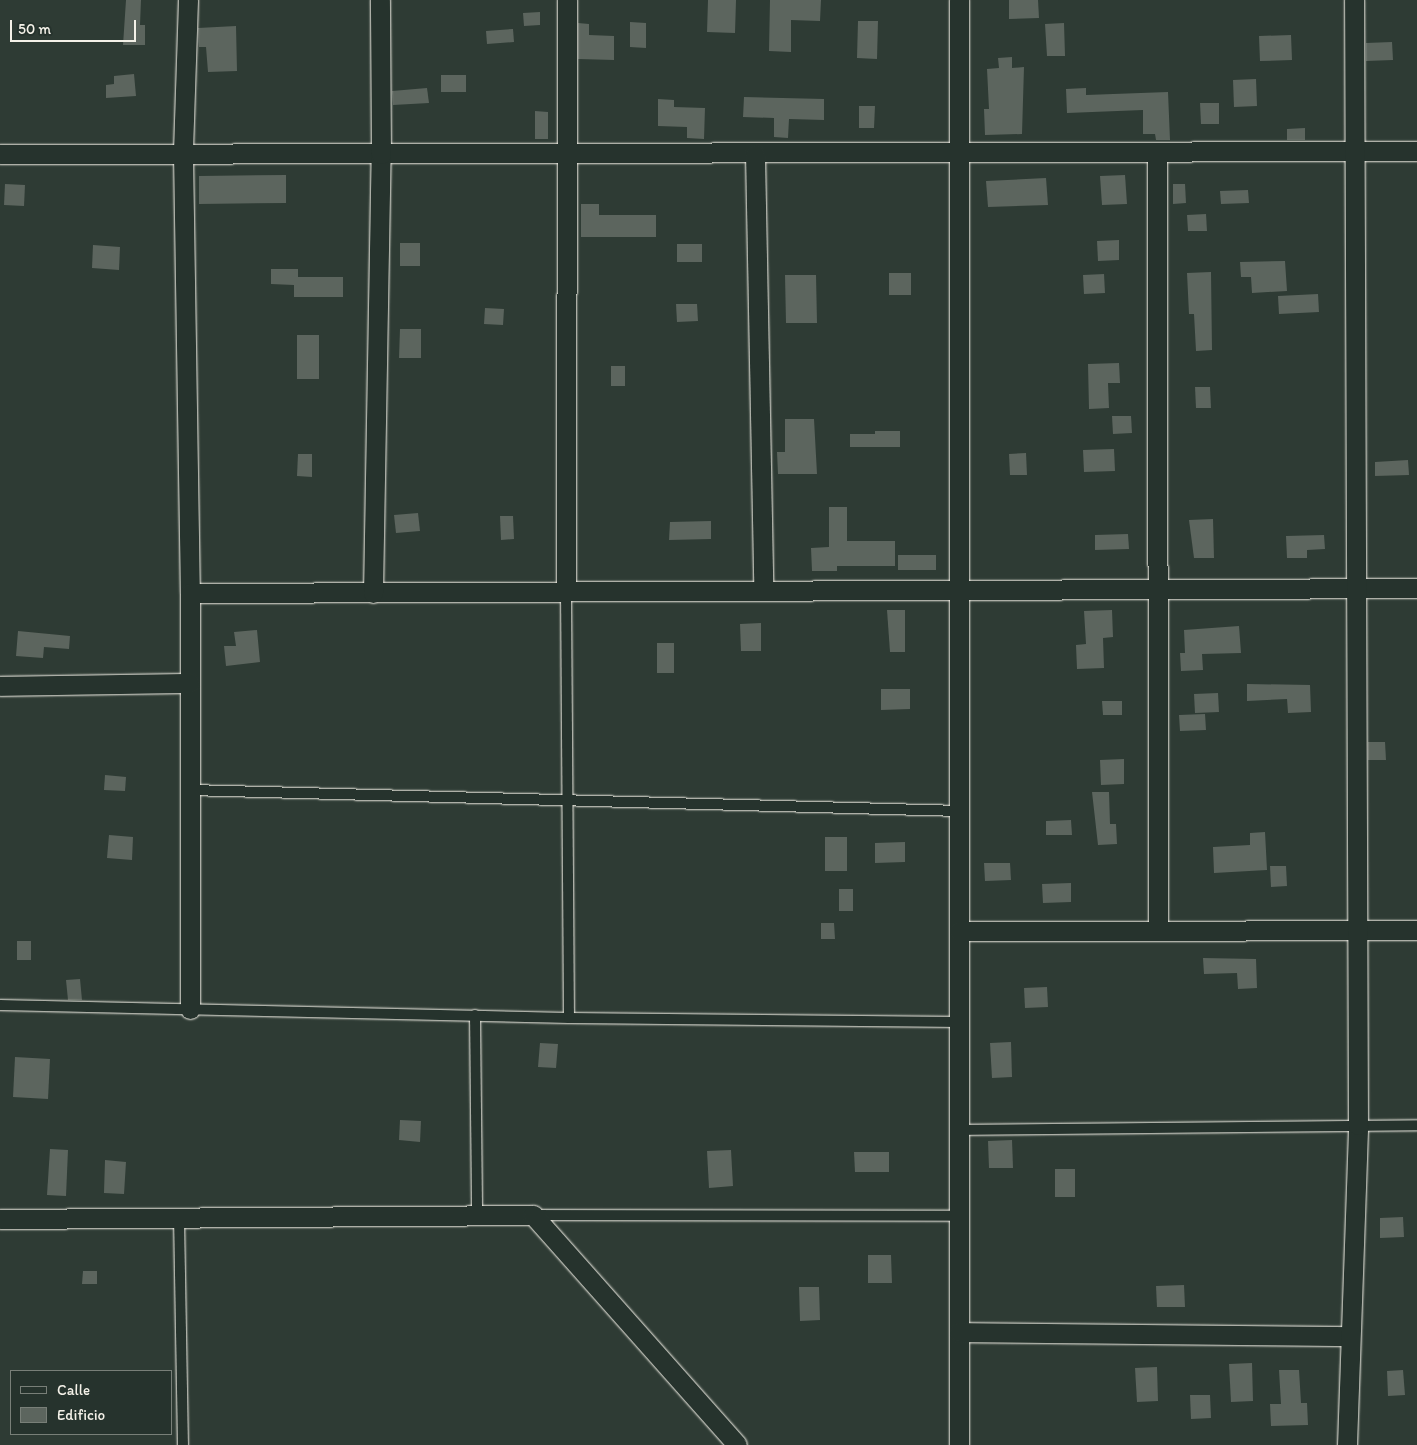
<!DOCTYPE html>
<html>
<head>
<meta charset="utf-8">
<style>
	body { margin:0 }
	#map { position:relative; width:1417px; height:1445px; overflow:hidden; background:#2e3b34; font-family:Itim,sans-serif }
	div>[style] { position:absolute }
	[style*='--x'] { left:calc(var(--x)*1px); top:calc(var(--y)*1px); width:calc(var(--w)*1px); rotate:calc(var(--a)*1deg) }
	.building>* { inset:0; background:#5c655e }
	.roads { filter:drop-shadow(0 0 1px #f4f1e8) drop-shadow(0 0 1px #f4f1e8) }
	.lane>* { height:10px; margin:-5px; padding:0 5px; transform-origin:5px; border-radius:5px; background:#26332d }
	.street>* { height:19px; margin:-9.5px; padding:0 9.5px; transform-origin:9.5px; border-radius:9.5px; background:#26332d }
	span { translate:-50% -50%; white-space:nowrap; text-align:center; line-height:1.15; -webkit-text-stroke:5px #26332d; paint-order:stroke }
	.legend { position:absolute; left:10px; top:1370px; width:162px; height:65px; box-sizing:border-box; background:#26332d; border:1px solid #787f78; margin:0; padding:6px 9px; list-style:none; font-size:15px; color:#f4f1e8 }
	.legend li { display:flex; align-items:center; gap:10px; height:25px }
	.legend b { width:25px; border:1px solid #787f78 }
	.scale { position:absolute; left:10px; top:20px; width:126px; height:22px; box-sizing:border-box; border:2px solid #f4f1e8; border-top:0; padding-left:6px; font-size:15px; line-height:18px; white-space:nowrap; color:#f4f1e8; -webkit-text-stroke:4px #26332d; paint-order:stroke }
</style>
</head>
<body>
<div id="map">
	<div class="building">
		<div style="clip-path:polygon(126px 0,141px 0,140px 25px,145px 25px,145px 45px,123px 45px)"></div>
		<div style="clip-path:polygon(708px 0,736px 0,735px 33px,707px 32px)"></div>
		<div style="clip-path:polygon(770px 0,821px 0,820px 21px,791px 20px,791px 52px,769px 51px)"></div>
		<div style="clip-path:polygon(1009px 0,1038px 0,1039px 18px,1009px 19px)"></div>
		<div style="clip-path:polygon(540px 12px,540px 25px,524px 26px,523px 13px)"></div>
		<div style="clip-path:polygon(858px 21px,878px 21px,877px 59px,857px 58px)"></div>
		<div style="clip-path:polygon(630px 22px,646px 23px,646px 48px,630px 47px)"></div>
		<div style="clip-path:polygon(578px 23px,589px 24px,589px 35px,614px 36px,614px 60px,578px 59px)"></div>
		<div style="clip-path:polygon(1064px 23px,1065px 56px,1047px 56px,1045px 24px)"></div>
		<div style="clip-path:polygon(236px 26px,237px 71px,208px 72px,206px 47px,199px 47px,198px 28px)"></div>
		<div style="clip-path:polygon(513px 29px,514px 42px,487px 44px,486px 31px)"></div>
		<div style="clip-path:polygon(1291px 35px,1292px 60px,1260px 61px,1259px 36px)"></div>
		<div style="clip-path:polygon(1392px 42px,1393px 60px,1366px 61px,1366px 43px)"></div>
		<div style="clip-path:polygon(1012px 57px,1012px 68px,1024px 67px,1022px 134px,985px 135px,984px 109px,989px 109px,987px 69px,999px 68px,998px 58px)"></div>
		<div style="clip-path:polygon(134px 74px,136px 96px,106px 98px,106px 85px,114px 84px,114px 76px)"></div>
		<div style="clip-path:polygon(441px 75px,466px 75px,466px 92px,441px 92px)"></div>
		<div style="clip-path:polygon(1256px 79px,1257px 106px,1234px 107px,1233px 80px)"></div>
		<div style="clip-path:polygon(427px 88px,429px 103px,393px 105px,392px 91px)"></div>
		<div style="clip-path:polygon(1086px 88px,1086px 95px,1168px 92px,1170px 140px,1156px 140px,1155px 134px,1143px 134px,1143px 110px,1067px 113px,1066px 89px)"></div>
		<div style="clip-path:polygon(744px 97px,824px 99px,824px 120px,789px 119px,788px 138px,774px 137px,774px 118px,743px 117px)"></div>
		<div style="clip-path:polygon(658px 99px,674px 100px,674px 107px,705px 108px,704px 139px,687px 138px,687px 127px,658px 126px)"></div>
		<div style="clip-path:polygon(1200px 103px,1219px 103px,1219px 124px,1201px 124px)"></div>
		<div style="clip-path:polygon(859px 106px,875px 106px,874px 128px,859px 128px)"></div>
		<div style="clip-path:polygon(535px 111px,548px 112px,548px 139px,535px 139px)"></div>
		<div style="clip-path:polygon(1305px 128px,1305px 140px,1287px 140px,1287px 129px)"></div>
		<div style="clip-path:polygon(286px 175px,286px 203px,199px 204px,199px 176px)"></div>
		<div style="clip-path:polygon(1125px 175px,1127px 204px,1102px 205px,1100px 176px)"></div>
		<div style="clip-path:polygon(1046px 178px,1048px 205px,988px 207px,986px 181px)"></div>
		<div style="clip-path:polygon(5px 184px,25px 185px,24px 206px,4px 205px)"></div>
		<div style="clip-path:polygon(1173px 184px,1185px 184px,1186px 203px,1173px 204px)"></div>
		<div style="clip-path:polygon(1248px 190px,1249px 203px,1221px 204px,1220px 191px)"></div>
		<div style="clip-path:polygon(581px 204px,599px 204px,599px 215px,656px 215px,656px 237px,581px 237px)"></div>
		<div style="clip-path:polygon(1206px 214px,1207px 231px,1188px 231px,1187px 215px)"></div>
		<div style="clip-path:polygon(1119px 240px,1119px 260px,1098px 261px,1097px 241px)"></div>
		<div style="clip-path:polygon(400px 243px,420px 243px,420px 266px,400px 266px)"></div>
		<div style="clip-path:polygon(677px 244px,702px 244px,702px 262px,677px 262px)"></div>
		<div style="clip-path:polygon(93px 245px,120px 247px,119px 270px,92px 268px)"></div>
		<div style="clip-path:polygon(1285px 261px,1287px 291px,1252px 293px,1251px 277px,1241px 277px,1240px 262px)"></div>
		<div style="clip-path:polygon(271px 269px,298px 269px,298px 277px,343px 277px,343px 297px,294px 297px,294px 285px,271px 284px)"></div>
		<div style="clip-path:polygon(1211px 272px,1212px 350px,1196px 351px,1194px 314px,1189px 314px,1187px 273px)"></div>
		<div style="clip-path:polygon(889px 273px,911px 273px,911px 295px,889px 295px)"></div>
		<div style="clip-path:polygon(1104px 274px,1105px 293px,1084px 294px,1083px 275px)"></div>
		<div style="clip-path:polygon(785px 275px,816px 275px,817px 323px,786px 323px)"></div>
		<div style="clip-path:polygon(1318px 294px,1319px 312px,1279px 314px,1278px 296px)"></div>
		<div style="clip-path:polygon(676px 304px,697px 304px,698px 321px,677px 322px)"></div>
		<div style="clip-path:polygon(485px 308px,504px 309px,503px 325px,484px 324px)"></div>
		<div style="clip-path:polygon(400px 329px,421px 329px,421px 358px,399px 358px)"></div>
		<div style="clip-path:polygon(297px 335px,319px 335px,319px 379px,297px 379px)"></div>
		<div style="clip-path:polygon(1119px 363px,1120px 383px,1108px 383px,1109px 408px,1089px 409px,1088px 364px)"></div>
		<div style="clip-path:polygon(611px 366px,625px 366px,625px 386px,611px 386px)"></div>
		<div style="clip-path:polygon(1195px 387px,1210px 387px,1211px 408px,1196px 408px)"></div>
		<div style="clip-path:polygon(1112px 416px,1131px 416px,1132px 433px,1113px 434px)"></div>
		<div style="clip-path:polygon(785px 419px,814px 419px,817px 474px,778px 474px,777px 452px,785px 452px)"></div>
		<div style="clip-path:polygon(875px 431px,900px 431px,900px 447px,850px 447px,850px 434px,875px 434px)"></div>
		<div style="clip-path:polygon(1114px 449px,1115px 471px,1084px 472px,1083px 450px)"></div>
		<div style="clip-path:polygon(1026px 453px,1027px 475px,1010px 475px,1009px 454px)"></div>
		<div style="clip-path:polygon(298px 454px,312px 454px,312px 477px,297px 476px)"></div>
		<div style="clip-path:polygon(1408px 460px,1409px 475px,1375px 476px,1375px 462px)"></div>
		<div style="clip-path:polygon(829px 507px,847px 507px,847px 541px,895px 541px,895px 566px,837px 566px,837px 571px,812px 571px,811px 548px,829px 547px)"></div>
		<div style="clip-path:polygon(418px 513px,420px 531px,396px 533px,394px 515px)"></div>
		<div style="clip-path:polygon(500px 516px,513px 516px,514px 539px,501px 540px)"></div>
		<div style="clip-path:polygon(1213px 519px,1214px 558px,1194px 558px,1189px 520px)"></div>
		<div style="clip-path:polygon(711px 521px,711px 539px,669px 540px,670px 522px)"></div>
		<div style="clip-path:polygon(1128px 534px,1129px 549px,1095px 550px,1095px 535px)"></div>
		<div style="clip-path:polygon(1324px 535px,1325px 549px,1307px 550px,1307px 558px,1287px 558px,1286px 536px)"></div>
		<div style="clip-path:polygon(898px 555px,936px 555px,936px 570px,898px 570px)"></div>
		<div style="clip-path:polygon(887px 610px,905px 610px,905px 652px,890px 652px)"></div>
		<div style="clip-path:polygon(1112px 610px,1113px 637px,1103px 638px,1104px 668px,1077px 669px,1076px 645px,1086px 644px,1084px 611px)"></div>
		<div style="clip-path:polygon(761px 623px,761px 651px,741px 651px,740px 624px)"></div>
		<div style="clip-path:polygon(1239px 626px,1241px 653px,1202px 654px,1203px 670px,1181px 671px,1180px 653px,1185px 653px,1184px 630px)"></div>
		<div style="clip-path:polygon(257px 630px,260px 662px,226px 666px,224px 646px,236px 646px,234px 632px)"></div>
		<div style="clip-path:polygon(18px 631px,70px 636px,69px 649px,44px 647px,43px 658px,16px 656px)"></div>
		<div style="clip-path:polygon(657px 643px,674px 643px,674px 673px,657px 673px)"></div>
		<div style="clip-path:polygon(1247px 684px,1310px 685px,1311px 712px,1288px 713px,1287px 699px,1247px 701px)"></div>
		<div style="clip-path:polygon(881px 689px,910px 689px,910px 709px,881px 710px)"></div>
		<div style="clip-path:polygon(1218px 693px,1219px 712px,1195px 713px,1194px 694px)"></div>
		<div style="clip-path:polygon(1102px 701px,1122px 701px,1122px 715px,1103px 715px)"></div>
		<div style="clip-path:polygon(1205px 714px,1206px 730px,1180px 731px,1179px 715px)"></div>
		<div style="clip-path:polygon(1368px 742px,1385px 742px,1386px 760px,1368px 760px)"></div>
		<div style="clip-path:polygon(1124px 759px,1124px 784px,1101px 785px,1100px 760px)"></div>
		<div style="clip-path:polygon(105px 775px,126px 777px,125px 791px,104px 790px)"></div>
		<div style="clip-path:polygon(1092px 792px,1109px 792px,1110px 824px,1116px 824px,1117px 844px,1098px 845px)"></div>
		<div style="clip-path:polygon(1071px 820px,1072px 835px,1046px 835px,1046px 821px)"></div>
		<div style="clip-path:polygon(1265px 832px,1267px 870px,1214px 873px,1213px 847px,1250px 845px,1250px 833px)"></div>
		<div style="clip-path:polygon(109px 835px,133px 837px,132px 860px,107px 858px)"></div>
		<div style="clip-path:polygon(825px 837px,847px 837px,847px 871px,825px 871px)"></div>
		<div style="clip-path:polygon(905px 842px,905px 862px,875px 863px,875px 843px)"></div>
		<div style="clip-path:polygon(984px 863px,1010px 863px,1011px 880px,985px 881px)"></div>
		<div style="clip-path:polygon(1270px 866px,1286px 866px,1287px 886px,1271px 887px)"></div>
		<div style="clip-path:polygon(1071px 883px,1071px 902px,1043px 903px,1042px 884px)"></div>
		<div style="clip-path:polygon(839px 889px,853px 889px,853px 911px,839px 911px)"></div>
		<div style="clip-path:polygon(821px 923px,834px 923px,835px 939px,821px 939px)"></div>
		<div style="clip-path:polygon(17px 941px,31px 941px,31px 960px,17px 960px)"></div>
		<div style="clip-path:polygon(1203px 958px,1256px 959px,1257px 988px,1238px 989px,1237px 973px,1204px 974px)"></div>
		<div style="clip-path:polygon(80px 979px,82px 1000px,68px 1000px,66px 980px)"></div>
		<div style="clip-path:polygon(1047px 987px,1048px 1007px,1025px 1008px,1024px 988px)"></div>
		<div style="clip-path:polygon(1011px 1042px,1012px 1077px,992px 1078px,990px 1043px)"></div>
		<div style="clip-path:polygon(540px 1043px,558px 1044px,556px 1068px,538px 1067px)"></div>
		<div style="clip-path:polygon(15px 1057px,50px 1059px,48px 1099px,13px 1097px)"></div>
		<div style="clip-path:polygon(400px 1120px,421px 1121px,420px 1142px,399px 1140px)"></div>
		<div style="clip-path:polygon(1012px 1140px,1013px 1168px,989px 1168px,988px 1141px)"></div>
		<div style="clip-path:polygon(50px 1149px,68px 1150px,66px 1196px,47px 1195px)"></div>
		<div style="clip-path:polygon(731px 1150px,733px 1186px,709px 1188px,707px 1151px)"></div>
		<div style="clip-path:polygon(854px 1152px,889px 1152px,889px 1172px,855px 1172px)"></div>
		<div style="clip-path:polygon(105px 1160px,126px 1162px,124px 1194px,104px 1193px)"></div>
		<div style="clip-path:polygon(1055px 1169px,1075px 1169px,1075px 1197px,1055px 1197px)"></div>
		<div style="clip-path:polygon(1403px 1217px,1404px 1237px,1380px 1238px,1380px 1218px)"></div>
		<div style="clip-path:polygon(868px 1255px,891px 1255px,892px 1283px,868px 1283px)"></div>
		<div style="clip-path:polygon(83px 1271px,97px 1271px,97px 1284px,82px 1284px)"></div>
		<div style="clip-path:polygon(1184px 1285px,1185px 1307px,1157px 1307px,1156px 1286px)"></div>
		<div style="clip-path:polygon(799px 1287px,819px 1287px,820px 1320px,800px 1321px)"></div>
		<div style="clip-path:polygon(1252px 1363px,1253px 1401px,1231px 1402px,1229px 1364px)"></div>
		<div style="clip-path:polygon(1157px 1367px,1158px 1401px,1137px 1402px,1135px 1368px)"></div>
		<div style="clip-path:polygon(1279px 1370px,1299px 1370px,1301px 1403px,1307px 1403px,1308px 1425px,1271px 1426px,1270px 1404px,1281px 1404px)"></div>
		<div style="clip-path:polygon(1403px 1370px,1405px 1395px,1388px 1396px,1387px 1371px)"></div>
		<div style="clip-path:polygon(1190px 1395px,1210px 1395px,1211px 1418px,1191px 1419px)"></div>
	</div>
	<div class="roads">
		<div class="lane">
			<div style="--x:566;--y:591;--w:427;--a:89.6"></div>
			<div style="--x:190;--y:790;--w:770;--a:1.56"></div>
			<div style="--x:0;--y:1005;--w:569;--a:1.31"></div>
			<div style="--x:569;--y:1018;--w:390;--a:0.6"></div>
			<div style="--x:475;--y:1015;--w:201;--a:89.4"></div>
			<div style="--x:959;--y:1130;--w:458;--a:-0.6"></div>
			<div style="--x:533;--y:1215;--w:426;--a:0.1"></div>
			<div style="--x:179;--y:1217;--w:228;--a:89"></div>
		</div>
		<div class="street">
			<div style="--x:188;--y:0;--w:154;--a:91.9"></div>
			<div style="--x:183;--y:154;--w:439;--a:89.1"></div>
			<div style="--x:190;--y:593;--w:416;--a:90"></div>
			<div style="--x:959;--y:0;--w:1445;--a:90"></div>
			<div style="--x:1157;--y:152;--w:779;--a:89.93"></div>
			<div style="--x:0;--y:154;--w:1417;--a:-0.12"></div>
			<div style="--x:755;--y:154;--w:436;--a:88.9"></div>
			<div style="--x:566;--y:591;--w:591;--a:-89.9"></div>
			<div style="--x:190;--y:593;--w:1227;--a:-0.23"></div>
			<div style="--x:373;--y:593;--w:439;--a:-89"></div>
			<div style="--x:381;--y:154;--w:154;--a:-90.4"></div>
			<div style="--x:0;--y:686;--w:190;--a:-0.9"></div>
			<div style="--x:959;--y:931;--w:458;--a:-0.1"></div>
			<div style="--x:0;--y:1219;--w:533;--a:-0.43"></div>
			<div style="--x:533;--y:1215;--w:307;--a:48.4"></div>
			<div style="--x:959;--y:1332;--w:390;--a:0.6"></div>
			<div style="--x:1347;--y:1445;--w:320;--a:-88"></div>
			<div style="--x:1358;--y:1125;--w:1125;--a:-90.2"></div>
		</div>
	</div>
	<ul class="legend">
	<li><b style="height:6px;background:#26332d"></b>Calle</li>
	<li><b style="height:14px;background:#5c655e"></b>Edificio</li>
	</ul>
	<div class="scale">50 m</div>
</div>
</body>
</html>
